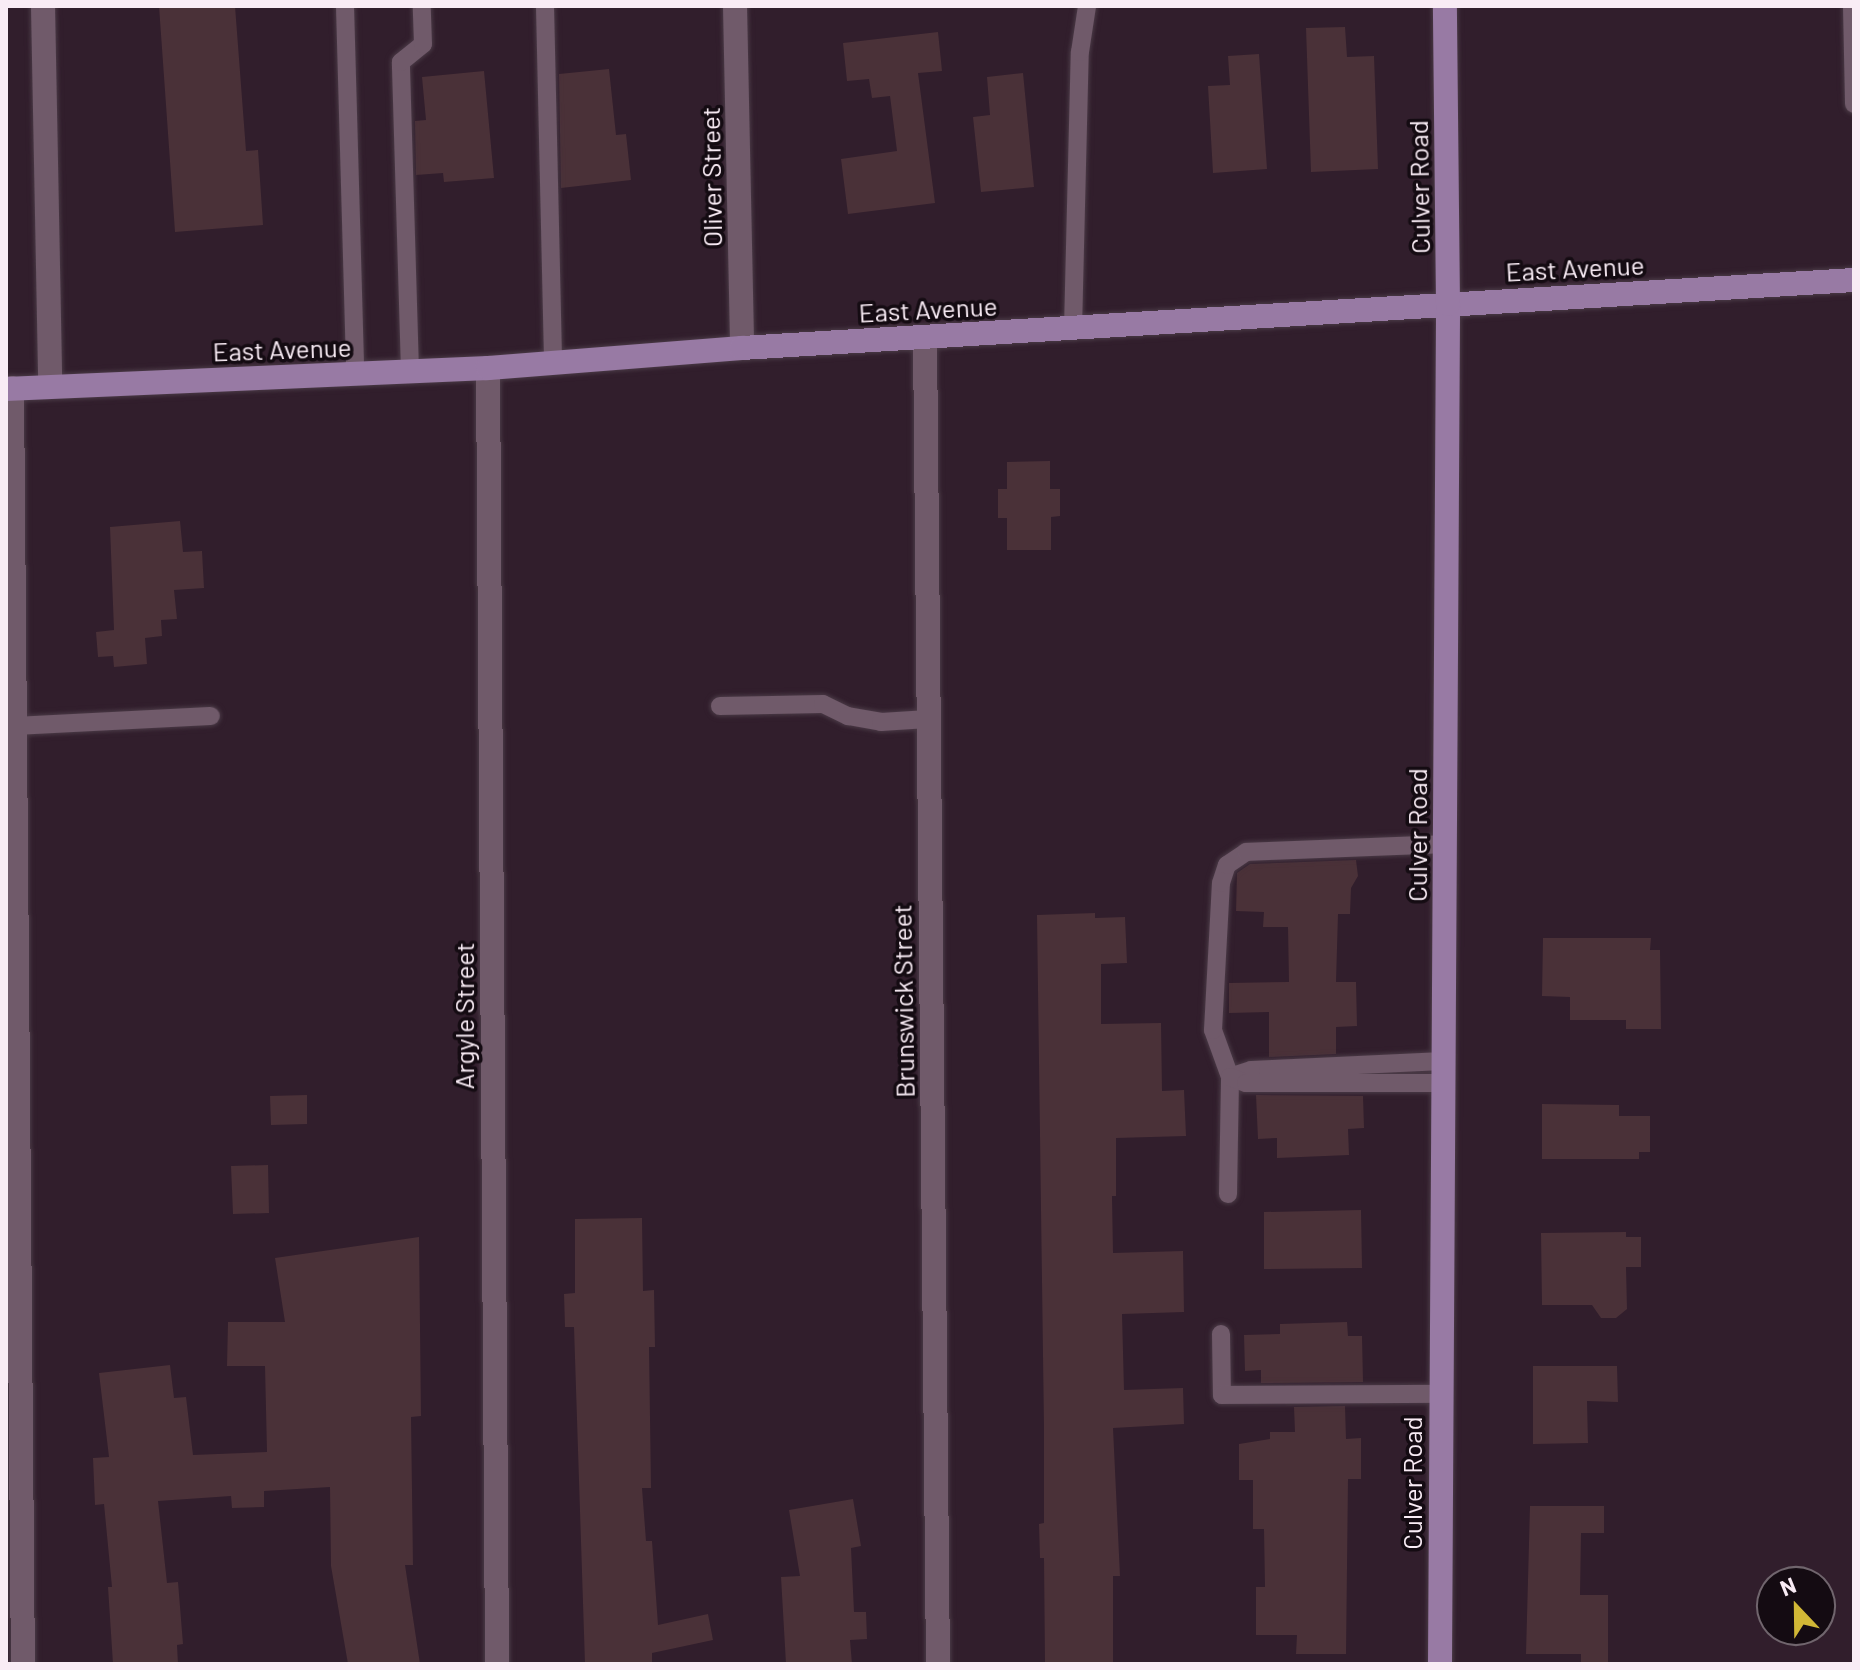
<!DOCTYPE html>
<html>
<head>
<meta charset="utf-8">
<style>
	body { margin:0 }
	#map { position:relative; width:1860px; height:1670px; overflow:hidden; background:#311e2c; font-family:Barlow,sans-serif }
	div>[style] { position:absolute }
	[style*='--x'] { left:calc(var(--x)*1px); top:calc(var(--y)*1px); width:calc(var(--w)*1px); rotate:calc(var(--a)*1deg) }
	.building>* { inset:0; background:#4a3138 }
	.roads { filter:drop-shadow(0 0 2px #4a3a46) drop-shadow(0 0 2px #4a3a46) }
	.service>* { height:18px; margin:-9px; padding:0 9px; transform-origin:9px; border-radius:9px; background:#705a6a }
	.minor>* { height:24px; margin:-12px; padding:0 12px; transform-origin:12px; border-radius:12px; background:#705a6a }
	.primary>* { height:24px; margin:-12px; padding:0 12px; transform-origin:12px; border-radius:12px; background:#987aa4 }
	span { translate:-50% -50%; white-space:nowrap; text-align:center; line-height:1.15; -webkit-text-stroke:7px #140b12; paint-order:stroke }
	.street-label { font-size:26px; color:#f9ecf5 }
	.frame { position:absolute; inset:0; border:8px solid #f9ecf5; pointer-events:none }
	.north { position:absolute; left:1756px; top:1566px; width:80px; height:80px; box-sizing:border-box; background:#140b12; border:2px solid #70656d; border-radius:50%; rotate:338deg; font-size:22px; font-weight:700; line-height:32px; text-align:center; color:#f9ecf5 }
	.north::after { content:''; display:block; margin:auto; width:28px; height:36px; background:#d1b736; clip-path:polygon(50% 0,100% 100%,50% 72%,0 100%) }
</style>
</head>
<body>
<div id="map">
	<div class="building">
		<div style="clip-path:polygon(159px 6px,235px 6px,246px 151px,258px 150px,263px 225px,175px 232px)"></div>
		<div style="clip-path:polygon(1345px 27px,1347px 57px,1374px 56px,1378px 169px,1311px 172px,1306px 28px)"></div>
		<div style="clip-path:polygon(938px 32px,942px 71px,918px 73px,935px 203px,848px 214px,841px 159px,897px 151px,890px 96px,872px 98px,869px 79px,847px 81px,843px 43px)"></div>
		<div style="clip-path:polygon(1259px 54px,1267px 169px,1213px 173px,1208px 86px,1230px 85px,1228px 56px)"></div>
		<div style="clip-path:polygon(609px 69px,616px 135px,626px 134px,631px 180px,561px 188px,559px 74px)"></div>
		<div style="clip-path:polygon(484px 71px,494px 178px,444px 182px,443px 173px,416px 175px,415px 121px,426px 120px,422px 77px)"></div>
		<div style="clip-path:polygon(1023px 73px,1034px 187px,981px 192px,973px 117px,990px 115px,987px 77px)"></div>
		<div style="clip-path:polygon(1050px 461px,1050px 489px,1060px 489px,1060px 516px,1051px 517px,1051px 550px,1007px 550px,1007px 518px,998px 518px,998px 489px,1007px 489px,1007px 462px)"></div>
		<div style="clip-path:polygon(180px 521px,183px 552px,202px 551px,204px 588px,174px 590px,177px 619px,161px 620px,162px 636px,145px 638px,147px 664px,114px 667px,113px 656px,98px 657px,96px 632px,114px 630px,110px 527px)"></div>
		<div style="clip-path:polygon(1356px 860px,1358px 876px,1351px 888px,1350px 914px,1338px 914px,1336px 982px,1356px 982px,1357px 1026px,1336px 1027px,1336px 1054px,1269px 1057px,1269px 1012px,1229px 1013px,1229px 983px,1289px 982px,1288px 927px,1263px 927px,1264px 912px,1236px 911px,1237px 873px,1250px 864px)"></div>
		<div style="clip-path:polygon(1095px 913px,1095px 918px,1125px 917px,1127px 963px,1101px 964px,1101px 1024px,1161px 1023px,1162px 1091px,1184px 1090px,1186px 1136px,1116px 1138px,1116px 1196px,1112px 1196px,1113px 1253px,1183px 1251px,1184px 1312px,1122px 1314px,1124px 1390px,1183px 1388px,1184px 1424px,1113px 1428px,1120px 1576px,1113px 1576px,1113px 1664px,1045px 1664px,1044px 1558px,1040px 1558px,1039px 1524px,1044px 1523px,1044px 1428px,1037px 915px)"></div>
		<div style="clip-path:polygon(1543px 938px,1651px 938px,1650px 950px,1660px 950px,1661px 1029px,1626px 1029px,1626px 1020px,1570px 1020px,1570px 997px,1542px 996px)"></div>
		<div style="clip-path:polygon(307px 1095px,307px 1124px,271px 1125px,270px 1096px)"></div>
		<div style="clip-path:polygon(1256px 1095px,1363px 1096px,1364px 1128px,1348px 1129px,1349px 1155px,1277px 1158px,1277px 1138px,1258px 1139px)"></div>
		<div style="clip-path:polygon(1542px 1104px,1619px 1105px,1619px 1116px,1650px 1116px,1650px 1152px,1639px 1152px,1639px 1159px,1542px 1159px)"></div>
		<div style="clip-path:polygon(268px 1165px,269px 1213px,233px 1214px,231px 1166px)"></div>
		<div style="clip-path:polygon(1361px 1210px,1362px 1268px,1264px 1269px,1264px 1212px)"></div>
		<div style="clip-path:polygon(642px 1218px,643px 1291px,654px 1290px,655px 1347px,649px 1347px,651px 1488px,642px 1488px,646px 1541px,652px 1541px,658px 1625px,708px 1614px,713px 1640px,652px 1653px,652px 1664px,585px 1664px,574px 1327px,565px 1327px,564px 1294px,575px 1293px,575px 1219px)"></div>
		<div style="clip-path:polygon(1626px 1232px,1626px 1237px,1641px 1237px,1641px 1267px,1626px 1267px,1627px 1309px,1616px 1318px,1601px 1318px,1592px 1305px,1542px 1305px,1541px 1233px)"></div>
		<div style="clip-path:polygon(419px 1237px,421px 1416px,411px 1417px,413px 1565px,405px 1565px,420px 1664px,348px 1664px,331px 1566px,330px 1487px,264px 1491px,264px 1507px,232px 1508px,231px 1496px,158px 1501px,167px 1583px,178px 1582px,183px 1644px,177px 1645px,178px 1664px,113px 1664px,108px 1587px,112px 1587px,104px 1504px,95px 1505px,93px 1458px,109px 1457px,99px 1373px,170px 1365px,174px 1398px,186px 1397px,193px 1455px,267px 1452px,265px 1366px,227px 1366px,228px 1322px,285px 1322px,275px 1258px)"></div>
		<div style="clip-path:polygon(1347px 1322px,1348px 1336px,1362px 1336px,1363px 1382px,1261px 1383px,1261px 1370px,1245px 1371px,1244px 1335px,1280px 1334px,1280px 1324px)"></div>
		<div style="clip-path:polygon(1533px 1366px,1617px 1366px,1618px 1402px,1587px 1401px,1588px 1443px,1533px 1444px)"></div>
		<div style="clip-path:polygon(1345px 1406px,1346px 1439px,1361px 1438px,1361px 1479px,1348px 1479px,1346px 1654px,1296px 1654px,1297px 1635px,1256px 1635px,1256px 1587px,1265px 1587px,1264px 1529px,1253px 1529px,1253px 1480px,1239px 1480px,1239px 1444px,1270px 1439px,1270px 1432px,1295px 1432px,1294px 1407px)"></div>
		<div style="clip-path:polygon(853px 1499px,861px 1546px,851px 1548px,854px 1612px,866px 1612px,867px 1639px,850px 1640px,852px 1664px,786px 1664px,781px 1577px,800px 1576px,789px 1510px)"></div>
		<div style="clip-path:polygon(1530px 1506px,1604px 1506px,1604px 1533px,1581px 1533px,1580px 1595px,1608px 1595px,1608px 1664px,1581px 1664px,1581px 1654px,1526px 1654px)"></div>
	</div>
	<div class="roads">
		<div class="service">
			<div style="--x:345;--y:6;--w:368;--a:88.4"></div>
			<div style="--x:545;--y:6;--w:357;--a:88.7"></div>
			<div style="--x:1852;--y:6;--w:98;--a:88.8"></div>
			<div style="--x:1073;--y:329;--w:277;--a:-88.6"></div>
			<div style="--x:1080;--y:52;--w:47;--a:-81.3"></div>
			<div style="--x:410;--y:371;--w:309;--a:-91.7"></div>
			<div style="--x:401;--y:62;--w:28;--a:-39"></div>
			<div style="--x:423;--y:44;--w:38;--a:-92"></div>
			<div style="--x:720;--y:706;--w:103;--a:-1.1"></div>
			<div style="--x:823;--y:704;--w:28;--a:26"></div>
			<div style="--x:848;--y:716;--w:34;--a:10"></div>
			<div style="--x:881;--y:722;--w:47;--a:-3.7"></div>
			<div style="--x:14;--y:726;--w:197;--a:-2.9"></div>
			<div style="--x:1443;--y:1061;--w:192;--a:177.3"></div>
			<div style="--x:1251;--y:1070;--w:22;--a:162"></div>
			<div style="--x:1230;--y:1077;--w:50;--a:-109.9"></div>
			<div style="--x:1213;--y:1030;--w:147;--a:-86.9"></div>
			<div style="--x:1221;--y:883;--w:19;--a:-72"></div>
			<div style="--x:1227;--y:865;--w:23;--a:-34"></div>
			<div style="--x:1246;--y:852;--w:199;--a:-2.3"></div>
			<div style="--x:1228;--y:1194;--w:117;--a:-89"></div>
			<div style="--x:1230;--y:1077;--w:17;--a:21"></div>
			<div style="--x:1246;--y:1083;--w:197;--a:0"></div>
			<div style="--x:1221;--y:1334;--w:61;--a:89.1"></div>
			<div style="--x:1222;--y:1395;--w:219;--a:-0.3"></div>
		</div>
		<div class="minor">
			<div style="--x:43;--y:6;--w:380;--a:88.9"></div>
			<div style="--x:735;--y:6;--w:342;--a:88.8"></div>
			<div style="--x:925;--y:338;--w:1326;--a:89.44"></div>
			<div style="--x:488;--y:368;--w:1296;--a:89.6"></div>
			<div style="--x:12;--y:388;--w:1276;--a:89.51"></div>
		</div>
		<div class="primary">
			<div style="--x:6;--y:389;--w:482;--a:-2.5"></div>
			<div style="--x:488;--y:368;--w:255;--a:-4.5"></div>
			<div style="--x:742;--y:348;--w:1114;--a:-3.5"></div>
			<div style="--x:1440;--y:1664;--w:1360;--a:-89.66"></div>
			<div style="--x:1448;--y:304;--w:298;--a:-90.6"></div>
		</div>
	</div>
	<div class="street-label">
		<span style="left:711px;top:177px;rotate:-91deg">Oliver Street</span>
		<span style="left:1419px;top:187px;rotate:-91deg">Culver Road</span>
		<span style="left:1575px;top:268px;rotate:-3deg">East Avenue</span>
		<span style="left:928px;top:309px;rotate:-3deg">East Avenue</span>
		<span style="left:282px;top:349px;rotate:-2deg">East Avenue</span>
		<span style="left:1417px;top:835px;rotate:-90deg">Culver Road</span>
		<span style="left:903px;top:1001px;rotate:-91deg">Brunswick Street</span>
		<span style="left:464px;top:1016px;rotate:-90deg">Argyle Street</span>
		<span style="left:1412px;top:1483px;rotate:-90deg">Culver Road</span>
	</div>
	<div class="frame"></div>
	<div class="north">N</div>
</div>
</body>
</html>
